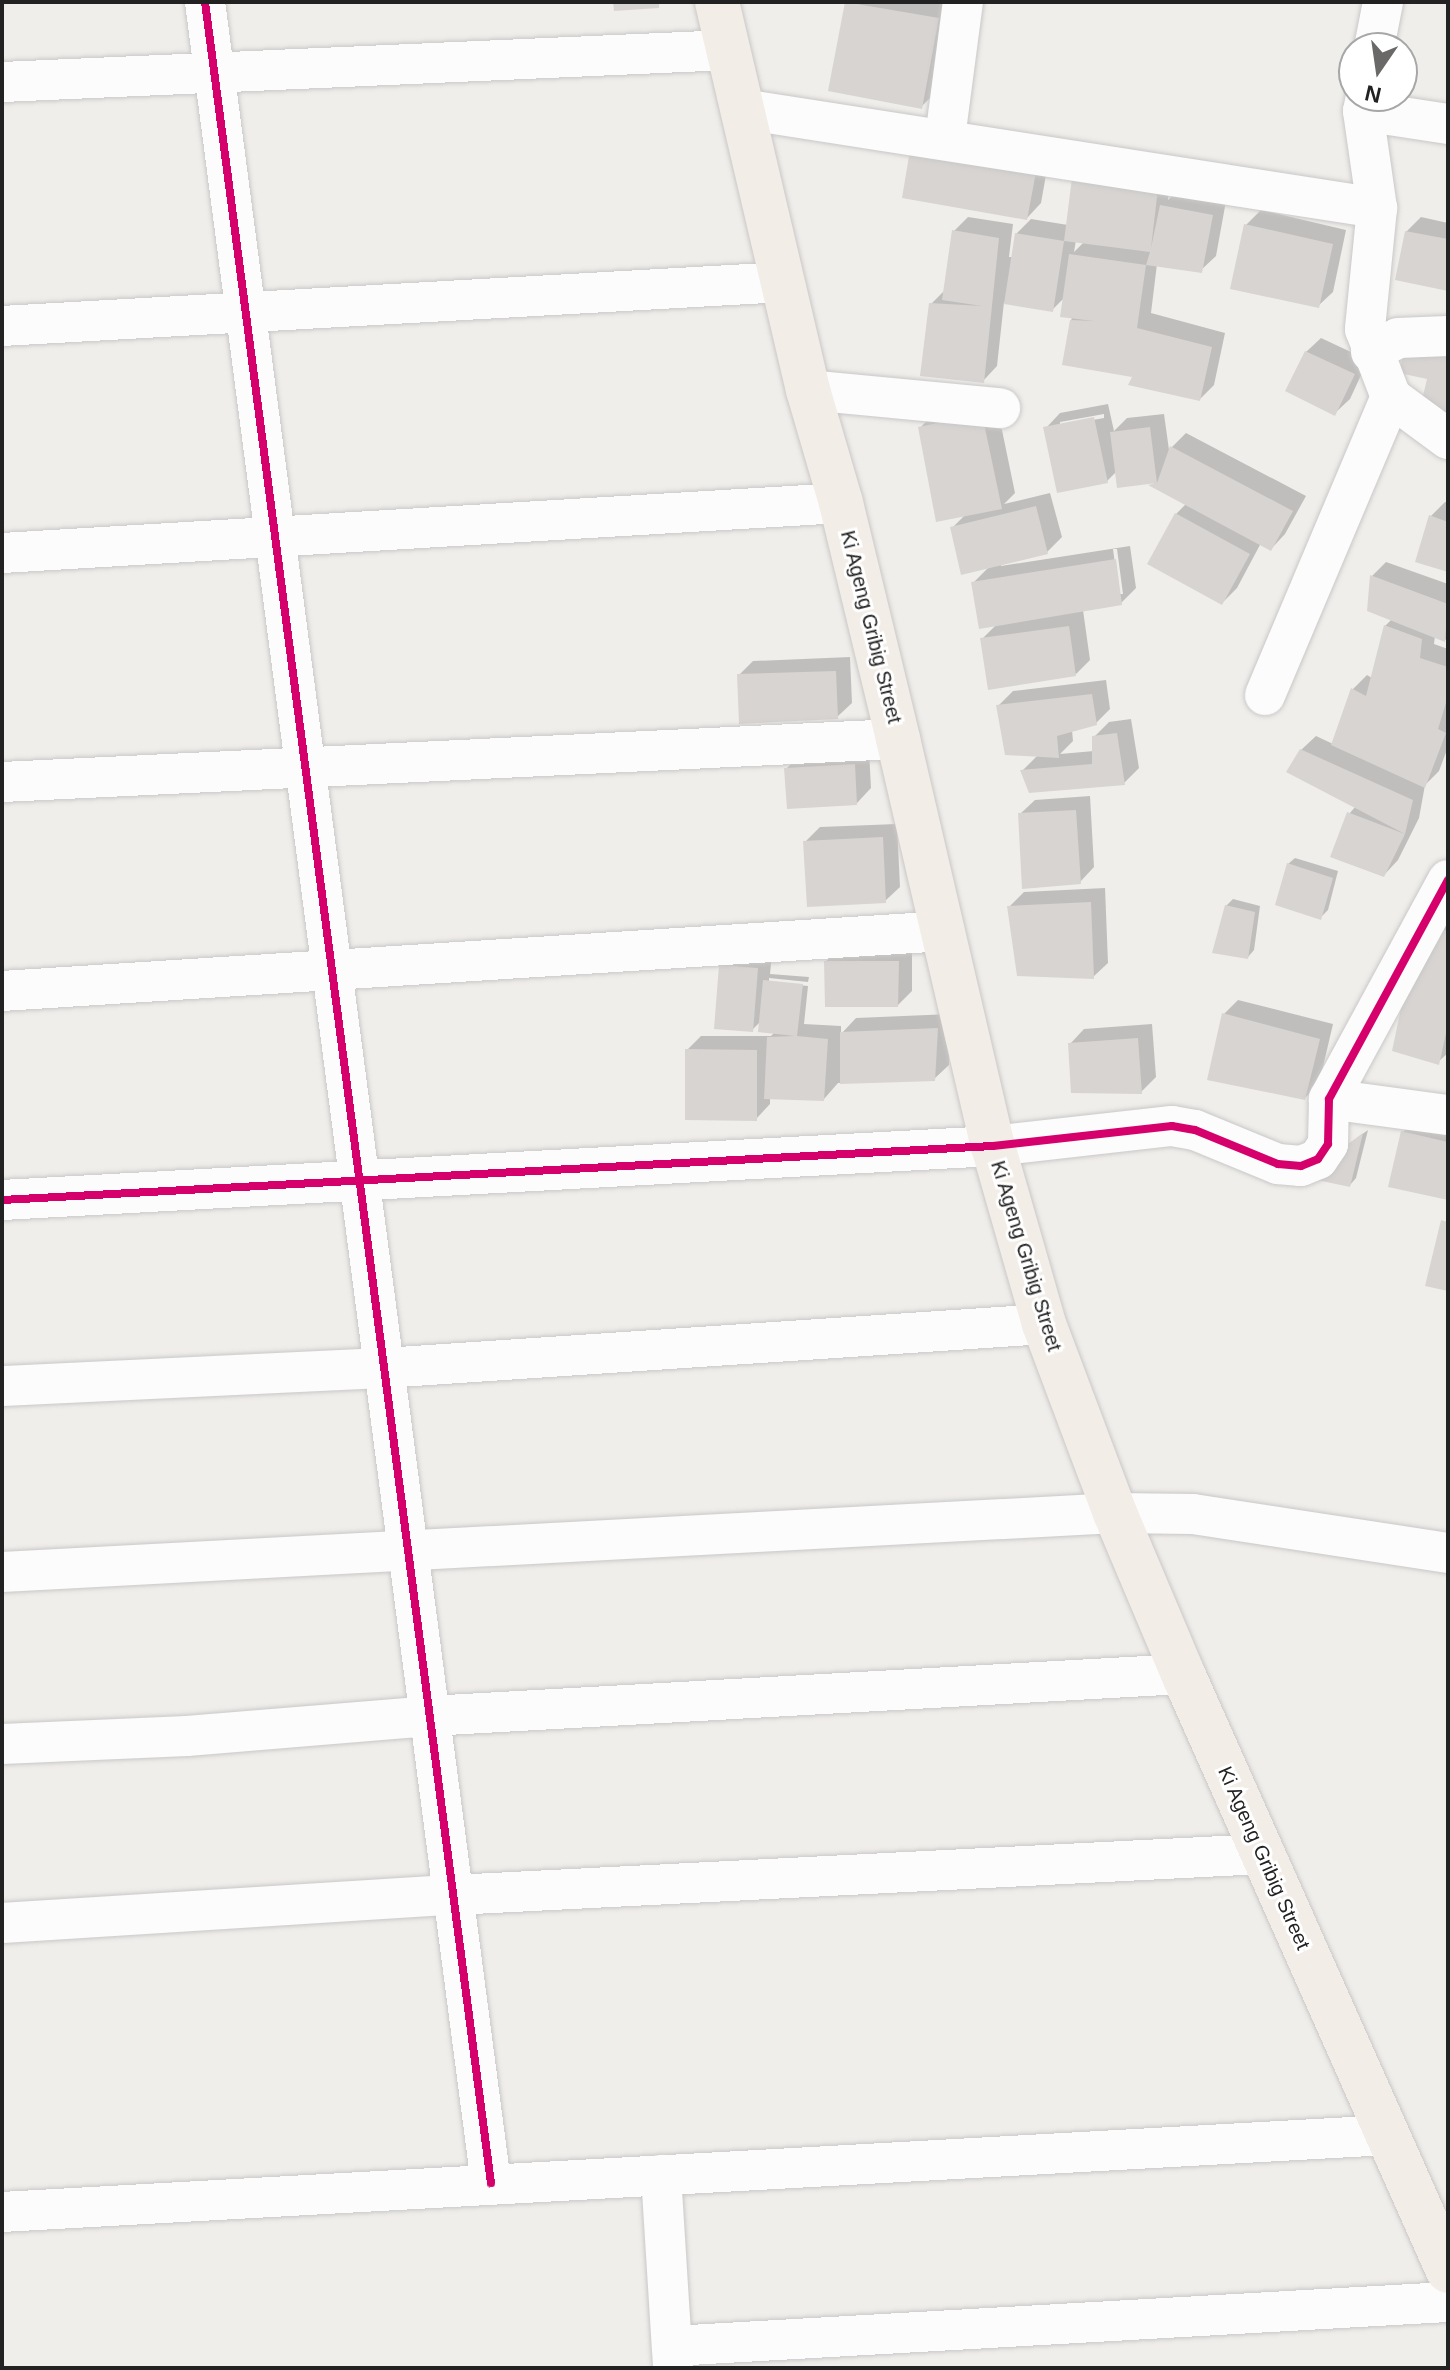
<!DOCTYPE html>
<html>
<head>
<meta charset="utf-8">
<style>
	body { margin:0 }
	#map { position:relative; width:1450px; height:2370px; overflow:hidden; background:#f0eeeb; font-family:Helvetica,sans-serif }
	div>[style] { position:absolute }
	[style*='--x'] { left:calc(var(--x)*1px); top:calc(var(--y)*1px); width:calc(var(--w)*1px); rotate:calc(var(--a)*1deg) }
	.shadow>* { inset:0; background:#0003 }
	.building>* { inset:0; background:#d7d4d2 }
	.roads { filter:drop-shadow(0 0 2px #c9c8c7) drop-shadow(0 0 2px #c9c8c7) }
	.street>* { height:40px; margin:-20px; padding:0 20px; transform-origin:20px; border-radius:20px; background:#fdfcfc }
	.primary>* { height:44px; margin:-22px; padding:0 22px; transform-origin:22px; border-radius:22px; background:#f3ede7 }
	.cycleway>* { height:8px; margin:-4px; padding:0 4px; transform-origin:4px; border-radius:4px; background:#d6006c }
	span { translate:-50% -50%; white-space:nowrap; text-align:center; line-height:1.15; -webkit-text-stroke:6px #fff; paint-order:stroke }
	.street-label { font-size:20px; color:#222 }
	.frame { position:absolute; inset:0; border:4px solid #222; pointer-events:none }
	.north { position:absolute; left:1338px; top:32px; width:80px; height:80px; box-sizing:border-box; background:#fff; border:2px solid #a7a7a7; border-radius:50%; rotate:193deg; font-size:22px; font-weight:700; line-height:32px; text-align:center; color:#222 }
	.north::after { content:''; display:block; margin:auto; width:28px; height:36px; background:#6a6968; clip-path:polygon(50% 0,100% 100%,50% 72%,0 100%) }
</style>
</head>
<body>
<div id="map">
	<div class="shadow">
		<div style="clip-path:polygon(847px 2px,958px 2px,943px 85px,921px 107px,830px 89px)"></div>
		<div style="clip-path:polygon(926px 137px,1049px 158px,1041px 203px,1027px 218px)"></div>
		<div style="clip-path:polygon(evenodd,1172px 166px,1168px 200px,1176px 192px,1226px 201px,1216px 256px,1201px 270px,1157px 264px,1151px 313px,1225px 333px,1214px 385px,1200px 399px,1134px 375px,1064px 363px,1072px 316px,1065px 297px,1052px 310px,1004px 302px,997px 366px,983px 381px,931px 304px,946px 289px,954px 231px,968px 217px,1013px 224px,1009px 257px,1013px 257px,1016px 234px,1031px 219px,1068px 225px,1172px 166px,1076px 240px,1085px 241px,1074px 252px,1076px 240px)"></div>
		<div style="clip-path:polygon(1261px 210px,1346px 230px,1333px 292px,1318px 306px,1246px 225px)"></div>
		<div style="clip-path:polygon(1421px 217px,1448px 223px,1448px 289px,1406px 232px)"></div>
		<div style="clip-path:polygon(1321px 338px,1368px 360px,1350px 399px,1335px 413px,1306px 352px)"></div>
		<div style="clip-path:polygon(evenodd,996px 401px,1015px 493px,1004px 504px,1050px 493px,1062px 537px,1047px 552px,1001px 563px,1001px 566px,1130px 546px,1136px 588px,1121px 603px,1083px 610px,1090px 660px,1076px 674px,982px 639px,997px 624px,973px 583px,990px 566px,952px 528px,966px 514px,920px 428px,934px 413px,996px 401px,1113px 549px,1117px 549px,1123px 594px,1119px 594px,1113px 549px)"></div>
		<div style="clip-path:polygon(evenodd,1108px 404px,1114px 431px,1127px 418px,1164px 414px,1169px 450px,1186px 433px,1306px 496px,1285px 534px,1271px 549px,1261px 543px,1237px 588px,1222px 603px,1176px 514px,1188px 502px,1151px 482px,1117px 471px,1107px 481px,1046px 428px,1060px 413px,1108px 404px,1104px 414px,1104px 418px,1060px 426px,1060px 422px,1104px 414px)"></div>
		<div style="clip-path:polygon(1445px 502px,1448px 503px,1448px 570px,1431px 516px)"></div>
		<div style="clip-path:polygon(1386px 562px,1448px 584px,1448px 637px,1445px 640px,1435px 636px,1434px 644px,1448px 649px,1448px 747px,1439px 771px,1425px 785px,1419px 818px,1398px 860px,1384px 875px,1349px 814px,1356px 806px,1301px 750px,1316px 736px,1333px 744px,1352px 690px,1367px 675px,1372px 678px,1385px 626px,1392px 619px,1372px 576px)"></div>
		<div style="clip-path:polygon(850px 657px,852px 703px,837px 717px,739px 675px,753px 661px)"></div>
		<div style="clip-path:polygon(1106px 680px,1110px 709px,1096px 723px,1072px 730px,1073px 741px,1060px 754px,1094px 751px,1094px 737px,1109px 722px,1131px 719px,1139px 768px,1124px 783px,1023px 770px,1038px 755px,998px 706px,1013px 691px)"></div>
		<div style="clip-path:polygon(869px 750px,871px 788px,857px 803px,786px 769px,801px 754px)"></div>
		<div style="clip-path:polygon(1090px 796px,1094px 867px,1080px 882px,1020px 814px,1035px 800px)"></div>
		<div style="clip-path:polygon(897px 824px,900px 887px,885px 901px,805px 842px,820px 827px)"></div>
		<div style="clip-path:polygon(1295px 858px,1338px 871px,1328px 910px,1321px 917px,1288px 864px)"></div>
		<div style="clip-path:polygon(1105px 888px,1108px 963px,1093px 977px,1009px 907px,1024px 892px)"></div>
		<div style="clip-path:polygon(1233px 899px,1260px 906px,1254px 950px,1248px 957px,1226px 906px)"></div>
		<div style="clip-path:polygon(1439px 923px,1448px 924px,1448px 1053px,1438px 1062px)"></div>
		<div style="clip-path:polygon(841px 947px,912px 948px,912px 991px,898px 1005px,826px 961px)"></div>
		<div style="clip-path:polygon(735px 951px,772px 954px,770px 974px,809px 977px,808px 982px,769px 978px,769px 982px,808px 986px,804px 1024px,841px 1026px,841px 1034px,856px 1018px,951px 1014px,949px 1065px,934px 1079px,838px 1083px,824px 1099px,770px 1097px,770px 1104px,756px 1119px,687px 1050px,701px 1036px,771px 1036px,775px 1032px,761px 1021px,752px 1030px,721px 966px)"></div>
		<div style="clip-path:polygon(1238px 1000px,1333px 1024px,1319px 1084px,1305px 1098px,1224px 1014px)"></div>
		<div style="clip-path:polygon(1152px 1024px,1156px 1077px,1141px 1092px,1070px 1044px,1084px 1029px)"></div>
		<div style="clip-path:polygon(1417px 1118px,1448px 1125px,1448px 1198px,1403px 1132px)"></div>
		<div style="clip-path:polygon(1368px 1130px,1356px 1178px,1350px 1185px,1313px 1170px)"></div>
	</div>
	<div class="building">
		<div style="clip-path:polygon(613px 2px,659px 2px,659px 8px,614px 11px)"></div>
		<div style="clip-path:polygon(845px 2px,939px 18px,922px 109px,828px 91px)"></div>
		<div style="clip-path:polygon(910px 150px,1036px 172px,1027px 220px,902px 198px)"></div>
		<div style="clip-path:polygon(1073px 170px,1159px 180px,1151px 248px,1160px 205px,1213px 215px,1202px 273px,1146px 265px,1137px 328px,1212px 347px,1200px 401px,1128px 385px,1132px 377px,1062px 365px,1070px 320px,1094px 321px,1060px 317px,1069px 254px,1146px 265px,1150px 252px,1064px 241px)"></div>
		<div style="clip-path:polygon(1244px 224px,1333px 244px,1319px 308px,1230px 289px)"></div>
		<div style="clip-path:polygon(952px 230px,999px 238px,984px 383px,920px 376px,929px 303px,982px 306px,942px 300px)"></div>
		<div style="clip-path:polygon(1405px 231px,1448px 239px,1448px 291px,1395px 280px)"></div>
		<div style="clip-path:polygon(1015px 233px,1064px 241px,1053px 312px,1004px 304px)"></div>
		<div style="clip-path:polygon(1405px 347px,1448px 357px,1448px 420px,1419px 413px,1427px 379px,1399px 373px)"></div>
		<div style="clip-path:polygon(1305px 351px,1355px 374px,1335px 416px,1285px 391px)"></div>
		<div style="clip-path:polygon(982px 414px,1002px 509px,936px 522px,918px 427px)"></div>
		<div style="clip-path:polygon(1094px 417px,1108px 483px,1057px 493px,1043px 427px)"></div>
		<div style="clip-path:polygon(1150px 427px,1157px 483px,1170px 446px,1293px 511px,1271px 551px,1148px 485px,1157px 483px,1117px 488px,1110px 432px)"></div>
		<div style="clip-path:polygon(1036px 506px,1048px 554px,961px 575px,950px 527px)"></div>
		<div style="clip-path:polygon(1175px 513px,1250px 554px,1222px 605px,1147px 564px)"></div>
		<div style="clip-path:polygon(1429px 515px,1448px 522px,1448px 572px,1415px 562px)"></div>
		<div style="clip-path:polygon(1116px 559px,1122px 605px,979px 629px,971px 582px)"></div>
		<div style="clip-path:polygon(1370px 575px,1448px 604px,1445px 642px,1367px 611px)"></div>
		<div style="clip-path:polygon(1384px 625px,1422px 639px,1420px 658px,1448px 667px,1448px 696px,1438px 729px,1446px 733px,1425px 788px,1331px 745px,1351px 688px,1366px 696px)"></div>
		<div style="clip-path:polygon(1069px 626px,1076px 676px,988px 690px,980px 638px)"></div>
		<div style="clip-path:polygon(836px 671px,838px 719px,739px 724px,737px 674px)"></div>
		<div style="clip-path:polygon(1092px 694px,1097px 725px,1057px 736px,1059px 758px,1005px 755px,996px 705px)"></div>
		<div style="clip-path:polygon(1117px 733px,1125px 785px,1029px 793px,1020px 770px,1092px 764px,1092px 736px)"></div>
		<div style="clip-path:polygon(1300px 749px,1413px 800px,1405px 834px,1286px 772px)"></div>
		<div style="clip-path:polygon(855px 764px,857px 805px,787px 809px,784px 768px)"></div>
		<div style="clip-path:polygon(1076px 810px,1081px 884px,1022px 889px,1018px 813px)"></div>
		<div style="clip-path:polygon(1347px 812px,1405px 834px,1384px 877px,1330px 857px)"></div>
		<div style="clip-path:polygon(883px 837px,886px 903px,807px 907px,803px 841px)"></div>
		<div style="clip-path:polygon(1287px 863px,1333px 878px,1321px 920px,1275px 905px)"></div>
		<div style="clip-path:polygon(1091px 902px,1094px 979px,1017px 976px,1007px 906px)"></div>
		<div style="clip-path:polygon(1225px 905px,1255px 912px,1248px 959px,1212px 953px)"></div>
		<div style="clip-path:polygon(1431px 928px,1448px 931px,1448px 1024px,1439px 1065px,1392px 1051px,1409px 970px)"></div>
		<div style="clip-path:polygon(824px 961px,899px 961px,898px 1007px,825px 1007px)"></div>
		<div style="clip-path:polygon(719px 965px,758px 968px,753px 1032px,714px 1029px)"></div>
		<div style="clip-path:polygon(763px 980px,803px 984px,797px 1036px,828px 1039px,824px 1101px,764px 1099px,767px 1037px,795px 1036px,758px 1032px)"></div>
		<div style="clip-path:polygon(1222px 1013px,1320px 1039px,1305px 1100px,1207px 1080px)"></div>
		<div style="clip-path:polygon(938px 1028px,935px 1081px,840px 1084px,840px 1032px)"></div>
		<div style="clip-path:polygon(1138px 1038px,1142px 1094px,1071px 1093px,1068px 1043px)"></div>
		<div style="clip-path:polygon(685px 1049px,757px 1050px,757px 1121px,685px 1120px)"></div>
		<div style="clip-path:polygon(1401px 1131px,1448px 1142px,1448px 1200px,1388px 1187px)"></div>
		<div style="clip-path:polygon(1363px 1133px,1350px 1187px,1303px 1177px)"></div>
		<div style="clip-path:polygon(1441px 1220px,1448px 1222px,1448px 1291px,1425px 1286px)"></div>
	</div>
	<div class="roads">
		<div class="street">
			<div style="--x:205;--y:2;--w:2200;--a:82.53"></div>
			<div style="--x:1374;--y:48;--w:47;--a:-78.9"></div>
			<div style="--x:2;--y:82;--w:728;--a:-2.52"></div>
			<div style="--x:1366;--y:96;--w:15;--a:101"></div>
			<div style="--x:1363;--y:111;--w:98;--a:81.8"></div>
			<div style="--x:1377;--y:208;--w:122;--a:95.7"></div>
			<div style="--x:1365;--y:329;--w:73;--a:69.1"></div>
			<div style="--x:1391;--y:397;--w:71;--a:36.4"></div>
			<div style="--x:742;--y:109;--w:643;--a:8.86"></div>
			<div style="--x:1363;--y:111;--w:86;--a:8.7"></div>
			<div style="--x:945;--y:138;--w:137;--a:-82.5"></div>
			<div style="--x:2;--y:326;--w:782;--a:-3.22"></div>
			<div style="--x:1371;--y:352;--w:30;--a:-27"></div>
			<div style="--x:1398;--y:338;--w:50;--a:-2.3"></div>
			<div style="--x:808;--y:390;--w:193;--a:5.4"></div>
			<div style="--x:2;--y:553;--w:840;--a:-3.41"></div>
			<div style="--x:1265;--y:695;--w:324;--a:-67.1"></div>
			<div style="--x:2;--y:782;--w:897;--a:-2.75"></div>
			<div style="--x:2;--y:991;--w:944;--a:-3.64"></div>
			<div style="--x:1329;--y:1099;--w:120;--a:7.7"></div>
			<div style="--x:2;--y:1200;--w:992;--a:-3.12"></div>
			<div style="--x:993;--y:1146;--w:180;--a:-6.4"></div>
			<div style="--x:1172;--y:1126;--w:23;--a:10"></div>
			<div style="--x:1195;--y:1130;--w:90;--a:22.3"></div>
			<div style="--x:1278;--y:1164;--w:23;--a:5"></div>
			<div style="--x:1301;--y:1166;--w:18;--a:-22"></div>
			<div style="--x:1318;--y:1159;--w:18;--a:-56"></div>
			<div style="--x:1328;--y:1144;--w:45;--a:-88.7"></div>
			<div style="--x:1329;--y:1099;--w:249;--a:-61.5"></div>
			<div style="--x:2;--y:1386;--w:382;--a:-2.7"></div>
			<div style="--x:384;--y:1368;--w:661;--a:-3.81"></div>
			<div style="--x:2;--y:1572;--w:1115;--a:-3.03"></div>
			<div style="--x:1115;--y:1513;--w:78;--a:0.7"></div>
			<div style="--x:1193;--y:1514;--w:258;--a:8.7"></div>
			<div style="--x:2;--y:1744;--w:185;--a:-2.5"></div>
			<div style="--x:187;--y:1736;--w:243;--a:-4.7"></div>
			<div style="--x:429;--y:1716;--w:755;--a:-3.19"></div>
			<div style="--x:2;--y:1923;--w:452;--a:-3.6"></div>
			<div style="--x:453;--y:1895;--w:810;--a:-2.9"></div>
			<div style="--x:661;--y:2175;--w:193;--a:86.4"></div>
			<div style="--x:2;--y:2212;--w:1389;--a:-3.18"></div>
			<div style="--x:672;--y:2346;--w:777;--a:-3.25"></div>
		</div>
		<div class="primary">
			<div style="--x:717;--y:2;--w:399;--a:76.8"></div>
			<div style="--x:808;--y:390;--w:118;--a:73.7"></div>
			<div style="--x:841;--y:503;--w:243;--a:76.4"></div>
			<div style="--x:898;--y:739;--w:418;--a:76.9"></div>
			<div style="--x:993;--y:1146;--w:185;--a:74"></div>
			<div style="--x:1044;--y:1324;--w:202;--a:69.4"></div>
			<div style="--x:1115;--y:1513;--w:175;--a:67.1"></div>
			<div style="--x:1183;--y:1674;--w:653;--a:66.06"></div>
		</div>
	</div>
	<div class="cycleway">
		<div style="--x:205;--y:2;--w:2200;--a:82.53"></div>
		<div style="--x:2;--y:1200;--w:992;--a:-3.12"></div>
		<div style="--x:993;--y:1146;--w:180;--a:-6.4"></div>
		<div style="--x:1172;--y:1126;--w:23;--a:10"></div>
		<div style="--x:1195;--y:1130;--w:90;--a:22.3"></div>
		<div style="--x:1278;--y:1164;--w:23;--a:5"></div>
		<div style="--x:1301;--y:1166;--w:18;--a:-22"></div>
		<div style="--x:1318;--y:1159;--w:18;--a:-56"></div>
		<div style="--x:1328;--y:1144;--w:45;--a:-88.7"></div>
		<div style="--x:1329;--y:1099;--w:249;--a:-61.5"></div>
	</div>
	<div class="street-label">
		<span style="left:871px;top:627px;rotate:76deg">Ki Ageng Gribig Street</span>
		<span style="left:1026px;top:1256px;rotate:73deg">Ki Ageng Gribig Street</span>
		<span style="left:1264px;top:1858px;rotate:66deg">Ki Ageng Gribig Street</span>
	</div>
	<div class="frame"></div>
	<div class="north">N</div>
</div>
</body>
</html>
